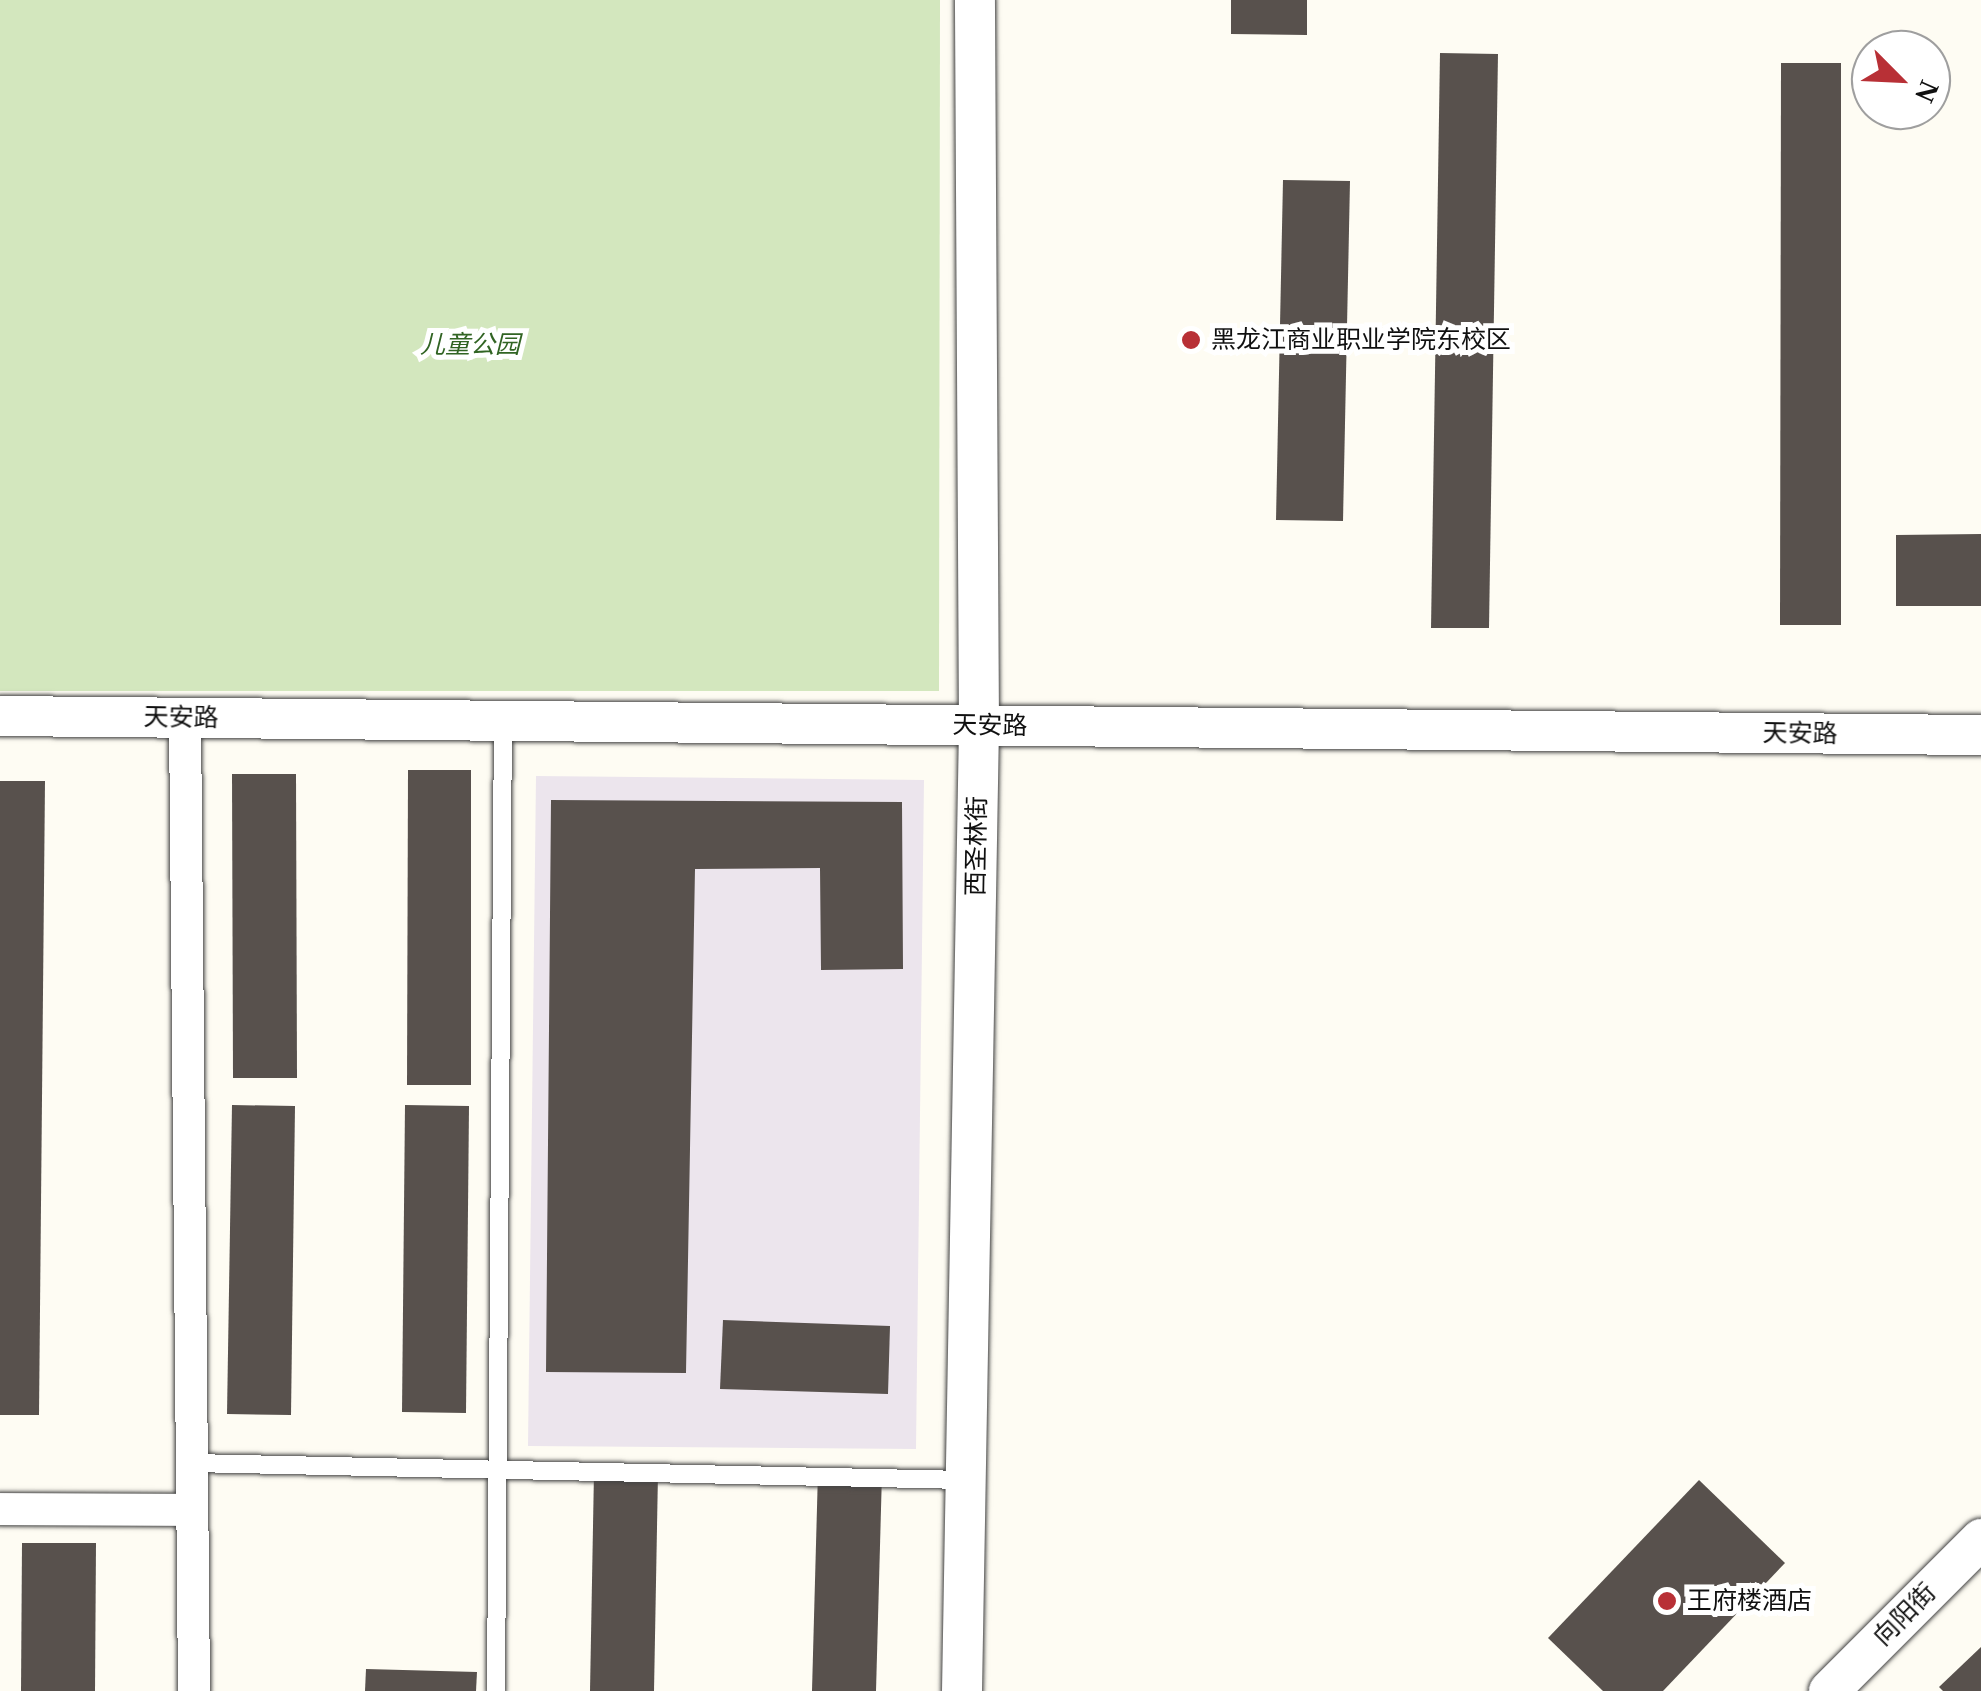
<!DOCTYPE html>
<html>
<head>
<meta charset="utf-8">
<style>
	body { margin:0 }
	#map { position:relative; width:1981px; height:1691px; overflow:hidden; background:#fefcf3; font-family:"Times New Roman","Noto Sans SC",serif }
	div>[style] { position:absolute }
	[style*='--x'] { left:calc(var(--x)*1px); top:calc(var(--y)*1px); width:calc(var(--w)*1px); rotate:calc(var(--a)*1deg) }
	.industrial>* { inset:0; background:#ece5ed }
	.green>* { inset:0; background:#d3e7be }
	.building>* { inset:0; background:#58514d }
	.roads { filter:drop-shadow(0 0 2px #434343) drop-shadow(0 0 2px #434343) }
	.service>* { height:18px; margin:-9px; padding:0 9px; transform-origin:9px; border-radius:9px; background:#fff }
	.minor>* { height:32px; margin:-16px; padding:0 16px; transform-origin:16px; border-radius:16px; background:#fff }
	.tertiary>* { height:40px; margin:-20px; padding:0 20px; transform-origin:20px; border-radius:20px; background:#fff }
	.dots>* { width:28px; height:28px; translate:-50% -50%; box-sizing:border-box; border:5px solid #fff; border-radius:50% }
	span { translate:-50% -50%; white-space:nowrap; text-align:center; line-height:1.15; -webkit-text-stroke:10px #fff; paint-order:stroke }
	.poi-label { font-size:25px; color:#101010 }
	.left { translate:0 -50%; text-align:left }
	.park-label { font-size:25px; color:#316423; font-style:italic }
	.street-label { font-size:25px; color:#101010 }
	.north { position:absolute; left:1851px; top:30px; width:100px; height:100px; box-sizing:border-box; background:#fff; border:2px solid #9f9f9f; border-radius:50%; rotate:114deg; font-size:28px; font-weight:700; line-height:40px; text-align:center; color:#101010 }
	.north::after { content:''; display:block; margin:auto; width:35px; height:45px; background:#b83036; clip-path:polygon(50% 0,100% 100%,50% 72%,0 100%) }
</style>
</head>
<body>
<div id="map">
	<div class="industrial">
		<div style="clip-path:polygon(536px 776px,924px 780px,916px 1449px,528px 1446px)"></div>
	</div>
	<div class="green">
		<div style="clip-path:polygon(0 0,940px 0,939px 691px,0 691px)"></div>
	</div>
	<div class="building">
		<div style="clip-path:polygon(1231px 0,1307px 0,1307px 35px,1231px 34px)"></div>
		<div style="clip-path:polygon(1440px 53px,1498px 54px,1489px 628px,1431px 628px)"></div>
		<div style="clip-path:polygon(1781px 63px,1841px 63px,1841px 625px,1780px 625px)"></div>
		<div style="clip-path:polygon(1283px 180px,1350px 181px,1343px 521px,1276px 520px)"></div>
		<div style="clip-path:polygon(1981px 534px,1981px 606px,1896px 606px,1896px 535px)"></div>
		<div style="clip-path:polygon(408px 770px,471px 770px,471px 1085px,407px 1085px)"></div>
		<div style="clip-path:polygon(232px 774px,296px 774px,297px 1078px,233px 1078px)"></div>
		<div style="clip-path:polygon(0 781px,45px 781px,39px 1415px,0 1415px)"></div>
		<div style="clip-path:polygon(551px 800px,902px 802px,903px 969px,821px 970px,820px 868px,695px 869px,686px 1373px,546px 1372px)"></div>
		<div style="clip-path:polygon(232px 1105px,295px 1106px,291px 1415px,227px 1414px)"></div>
		<div style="clip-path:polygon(405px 1105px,469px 1106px,466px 1413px,402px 1412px)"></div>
		<div style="clip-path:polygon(723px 1320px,890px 1326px,888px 1394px,720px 1389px)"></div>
		<div style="clip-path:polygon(818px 1471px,882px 1473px,876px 1691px,812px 1691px)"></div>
		<div style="clip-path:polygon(594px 1472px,658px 1473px,654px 1691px,590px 1691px)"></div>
		<div style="clip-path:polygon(1699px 1480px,1785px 1563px,1663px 1691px,1603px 1691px,1548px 1638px)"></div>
		<div style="clip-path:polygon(22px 1543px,96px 1543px,95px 1691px,21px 1691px)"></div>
		<div style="clip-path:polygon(1981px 1647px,1981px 1691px,1943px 1691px,1939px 1687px)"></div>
		<div style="clip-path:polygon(366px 1669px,477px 1672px,476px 1691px,365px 1691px)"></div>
	</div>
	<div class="roads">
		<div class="service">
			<div style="--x:192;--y:1463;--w:773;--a:1.26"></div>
			<div style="--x:496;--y:1691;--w:970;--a:-89.59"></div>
		</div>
		<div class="minor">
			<div style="--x:185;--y:718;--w:973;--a:89.47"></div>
			<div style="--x:0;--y:1509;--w:192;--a:0.3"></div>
		</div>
		<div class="tertiary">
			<div style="--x:0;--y:716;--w:1981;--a:0.55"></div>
			<div style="--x:962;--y:1691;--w:965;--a:-88.99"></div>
			<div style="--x:979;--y:726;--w:726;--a:-90.32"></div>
			<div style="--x:1829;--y:1691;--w:215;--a:-45"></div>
		</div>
	</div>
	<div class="dots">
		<div style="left:1191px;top:340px;background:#b83036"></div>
		<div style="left:1667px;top:1601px;background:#b83036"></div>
	</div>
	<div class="poi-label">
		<span class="left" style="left:1211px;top:340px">黑龙江商业职业学院东校区</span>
		<span class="left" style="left:1687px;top:1601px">王府楼酒店</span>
	</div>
	<div class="park-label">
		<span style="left:470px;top:345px">儿童公园</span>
	</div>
	<div class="street-label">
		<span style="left:181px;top:718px;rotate:1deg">天安路</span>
		<span style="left:990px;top:726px;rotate:1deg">天安路</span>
		<span style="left:1800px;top:734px;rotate:1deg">天安路</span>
		<span style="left:977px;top:846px;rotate:-89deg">西圣林街</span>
		<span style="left:1905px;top:1615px;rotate:-45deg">向阳街</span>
	</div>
	<div class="north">N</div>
</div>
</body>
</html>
